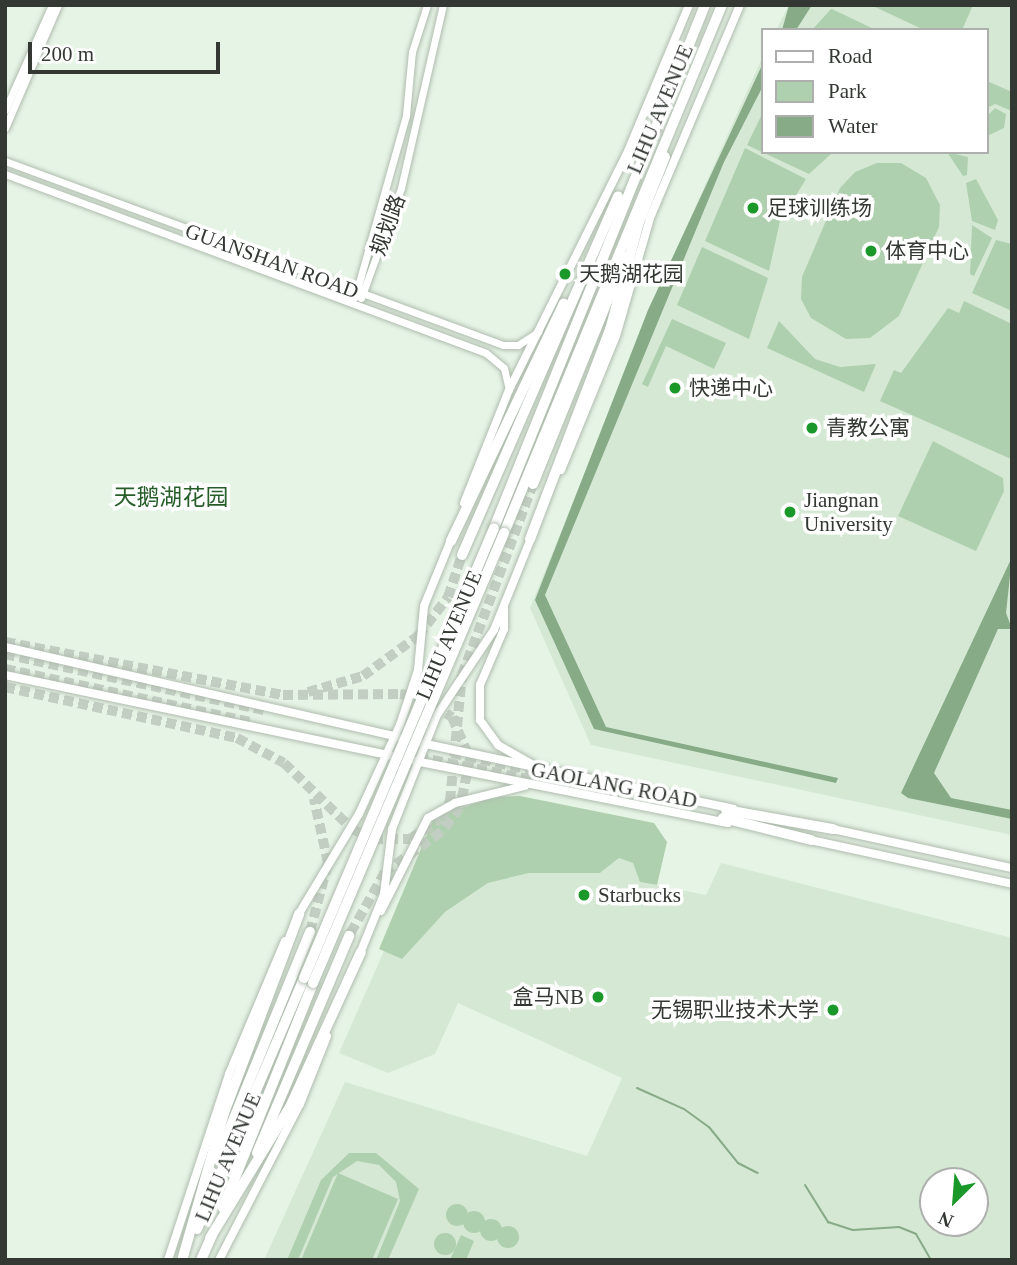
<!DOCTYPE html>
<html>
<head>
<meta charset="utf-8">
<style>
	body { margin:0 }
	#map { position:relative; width:1017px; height:1265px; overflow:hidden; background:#e6f4e6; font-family:"Times New Roman","Noto Sans SC",serif }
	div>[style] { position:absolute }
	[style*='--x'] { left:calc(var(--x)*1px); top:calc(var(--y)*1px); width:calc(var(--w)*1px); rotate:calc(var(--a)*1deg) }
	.built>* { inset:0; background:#d5e8d4 }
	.green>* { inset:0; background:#afd0ae }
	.round { border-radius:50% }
	.water>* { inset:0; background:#87ab86 }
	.stream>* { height:2px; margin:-1px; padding:0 1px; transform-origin:1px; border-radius:1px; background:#87ab86 }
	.highway-tunnel>* { height:10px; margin-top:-5px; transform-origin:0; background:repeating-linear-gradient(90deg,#c2cec2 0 10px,transparent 0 15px) }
	.roads { filter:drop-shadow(0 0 2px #afbcae) drop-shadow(0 0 2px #afbcae) }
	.secondary>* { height:7px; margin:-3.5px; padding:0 3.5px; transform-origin:3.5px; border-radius:3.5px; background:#fff }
	.primary>* { height:8px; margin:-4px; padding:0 4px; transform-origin:4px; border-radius:4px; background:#fff }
	.highway>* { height:10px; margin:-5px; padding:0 5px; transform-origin:5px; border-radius:5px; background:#fff }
	.bridges { filter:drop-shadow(0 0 2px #afbcae) drop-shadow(0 0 2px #afbcae) }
	.highway-bridge>* { height:10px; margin:-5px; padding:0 5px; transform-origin:5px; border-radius:5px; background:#fff }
	.dots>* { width:19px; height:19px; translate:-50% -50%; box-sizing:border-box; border:4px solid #fff; border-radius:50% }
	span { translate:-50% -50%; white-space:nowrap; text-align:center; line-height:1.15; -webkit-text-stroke:7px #fff; paint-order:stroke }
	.street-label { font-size:21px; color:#333833 }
	.poi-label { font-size:21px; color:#333833 }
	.left { translate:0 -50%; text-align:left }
	.right { translate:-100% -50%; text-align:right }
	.neighbourhood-label { font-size:23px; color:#275d29 }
	.frame { position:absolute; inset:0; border:7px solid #333833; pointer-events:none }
	.legend { position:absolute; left:761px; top:28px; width:228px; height:126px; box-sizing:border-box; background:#fff; border:2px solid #adafad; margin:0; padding:9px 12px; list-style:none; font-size:21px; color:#333833 }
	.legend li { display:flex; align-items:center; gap:14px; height:35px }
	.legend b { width:35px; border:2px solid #adafad }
	.north { position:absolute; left:919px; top:1167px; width:70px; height:70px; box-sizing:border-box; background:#fff; border:2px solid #adafad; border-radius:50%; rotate:205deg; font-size:19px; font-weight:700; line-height:28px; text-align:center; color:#333833 }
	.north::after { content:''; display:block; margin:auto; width:24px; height:32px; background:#1b982a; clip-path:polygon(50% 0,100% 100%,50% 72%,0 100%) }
	.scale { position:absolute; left:28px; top:42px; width:192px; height:32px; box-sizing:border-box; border:4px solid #333833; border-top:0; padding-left:9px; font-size:21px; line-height:24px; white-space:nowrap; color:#333833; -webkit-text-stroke:5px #fff; paint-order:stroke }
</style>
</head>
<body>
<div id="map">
	<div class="built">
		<div style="clip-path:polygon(789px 5px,1012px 5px,1012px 835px,591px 745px,530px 608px,670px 263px,763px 56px,763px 152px,987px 152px,987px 30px,776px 30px)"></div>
		<div style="clip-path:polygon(evenodd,619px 858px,633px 862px,640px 882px,706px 895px,721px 863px,1012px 938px,1012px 1260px,264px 1260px,345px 1082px,587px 1156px,622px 1078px,458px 1003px,435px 1054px,388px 1073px,339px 1053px,384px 951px,402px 958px,445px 912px,488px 883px,529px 873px,600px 873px,619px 858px,933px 1181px,975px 1181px,975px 1223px,933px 1223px,933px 1181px)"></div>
	</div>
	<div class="green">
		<div style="clip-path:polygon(871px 5px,973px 5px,962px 30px,924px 30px)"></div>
		<div style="clip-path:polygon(831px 9px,832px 9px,876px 30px,812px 30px)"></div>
		<div style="clip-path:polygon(987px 81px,1012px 92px,1012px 111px,995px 104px,987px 108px)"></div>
		<div style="clip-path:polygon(995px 108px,1006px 114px,1004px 128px,987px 136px,987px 116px)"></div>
		<div style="clip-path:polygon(763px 112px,763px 152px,831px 154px,809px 174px,747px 145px)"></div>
		<div style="clip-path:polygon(745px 148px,806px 179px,780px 221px,769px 271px,705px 241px)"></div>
		<div style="clip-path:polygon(947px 152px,968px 157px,967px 175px,963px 176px)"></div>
		<div style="clip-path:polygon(877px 163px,901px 163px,926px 178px,940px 205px,939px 227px,899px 316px,870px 338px,846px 339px,811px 318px,801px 299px,802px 277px,840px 188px,855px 172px)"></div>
		<div style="clip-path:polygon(976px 179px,998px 220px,995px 230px,972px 221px,966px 183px)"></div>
		<div style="clip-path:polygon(972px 225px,992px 238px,974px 276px,970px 274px)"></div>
		<div style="clip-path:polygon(996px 240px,1012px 244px,1012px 311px,972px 293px)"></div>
		<div style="clip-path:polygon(702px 247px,768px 278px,749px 339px,677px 305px)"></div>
		<div style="clip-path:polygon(964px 301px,1012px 324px,1011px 459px,880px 401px,894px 370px,901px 373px,948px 308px,959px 313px)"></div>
		<div style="clip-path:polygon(672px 319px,726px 343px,714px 369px,666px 346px,648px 387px,642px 384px)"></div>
		<div style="clip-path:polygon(779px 321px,815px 359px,840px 367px,876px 364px,864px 392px,767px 348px)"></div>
		<div style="clip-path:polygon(933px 441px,1003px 478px,1004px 491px,976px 551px,898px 516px)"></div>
		<div style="clip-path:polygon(520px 796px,654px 823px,667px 842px,657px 885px,640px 882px,633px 863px,619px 858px,600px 873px,529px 873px,488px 883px,445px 912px,402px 959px,379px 949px,434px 818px,492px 797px)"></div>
		<div style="clip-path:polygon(349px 1153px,376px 1153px,419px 1189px,388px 1260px,376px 1260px,400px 1201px,396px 1182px,379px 1165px,357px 1161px,333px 1177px,298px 1260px,287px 1260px,321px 1180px)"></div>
		<div style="clip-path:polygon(338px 1173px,398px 1199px,372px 1260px,301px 1260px)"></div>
		<div class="round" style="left:446px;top:1204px;width:22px;height:22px"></div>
		<div class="round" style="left:463px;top:1211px;width:22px;height:22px"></div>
		<div class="round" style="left:480px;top:1219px;width:22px;height:22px"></div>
		<div class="round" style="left:497px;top:1226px;width:22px;height:22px"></div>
		<div class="round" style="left:434px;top:1233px;width:22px;height:22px"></div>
		<div style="clip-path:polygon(461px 1235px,474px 1241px,466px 1260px,450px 1260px)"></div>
	</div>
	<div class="water">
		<div style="clip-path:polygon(789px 5px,812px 5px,796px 30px,782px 30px)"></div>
		<div style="clip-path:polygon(763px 63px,763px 86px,724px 162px,545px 595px,606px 727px,838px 778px,836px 783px,594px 729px,535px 600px,648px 310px)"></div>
		<div style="clip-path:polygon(1012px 557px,1006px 613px,1012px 629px,998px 629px,934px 773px,951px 798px,1012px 810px,1012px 819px,908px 798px,901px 793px)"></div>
	</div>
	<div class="stream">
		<div style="--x:637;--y:1088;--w:51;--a:24.1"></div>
		<div style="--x:684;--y:1109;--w:31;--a:36"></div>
		<div style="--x:709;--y:1127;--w:46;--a:51.1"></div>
		<div style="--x:738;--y:1163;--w:22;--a:27"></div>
		<div style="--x:805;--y:1185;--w:44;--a:58.1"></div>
		<div style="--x:828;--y:1222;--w:26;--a:18"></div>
		<div style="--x:853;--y:1230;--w:46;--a:-3.7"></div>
		<div style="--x:899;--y:1227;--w:18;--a:22"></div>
		<div style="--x:916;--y:1234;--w:30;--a:60"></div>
	</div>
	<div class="highway-tunnel">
		<div style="--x:5;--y:642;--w:283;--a:10.8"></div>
		<div style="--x:283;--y:695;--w:117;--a:-0.5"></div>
		<div style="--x:400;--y:694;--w:21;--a:8"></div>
		<div style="--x:421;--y:697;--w:37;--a:33"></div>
		<div style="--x:452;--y:717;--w:46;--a:66.8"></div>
		<div style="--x:470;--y:759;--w:49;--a:101.8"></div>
		<div style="--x:460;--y:807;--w:31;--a:127"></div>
		<div style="--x:441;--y:832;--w:69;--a:144.5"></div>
		<div style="--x:385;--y:872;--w:73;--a:119.4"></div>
		<div style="--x:5;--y:654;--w:265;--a:12.2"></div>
		<div style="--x:5;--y:669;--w:255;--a:12.2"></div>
		<div style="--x:5;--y:687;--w:238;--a:12.4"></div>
		<div style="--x:237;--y:738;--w:53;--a:28"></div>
		<div style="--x:284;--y:763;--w:95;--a:44.1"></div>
		<div style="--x:352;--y:829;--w:23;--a:25"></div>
		<div style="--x:373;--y:839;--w:37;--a:0"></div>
		<div style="--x:410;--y:839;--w:37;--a:-34"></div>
		<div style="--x:441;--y:818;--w:19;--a:-62"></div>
		<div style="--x:450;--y:801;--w:127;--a:-84.6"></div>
		<div style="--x:462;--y:675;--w:204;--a:-69.6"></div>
		<div style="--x:308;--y:692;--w:57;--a:-16.2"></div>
		<div style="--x:363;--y:676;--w:68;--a:-36"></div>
		<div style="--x:418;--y:636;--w:49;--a:-52.4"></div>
		<div style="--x:448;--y:597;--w:44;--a:-71.6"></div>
		<div style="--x:452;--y:753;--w:171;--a:12.2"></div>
		<div style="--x:403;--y:754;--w:261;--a:11.3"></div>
		<div style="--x:310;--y:932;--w:71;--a:-75.4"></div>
		<div style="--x:328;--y:863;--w:66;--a:-102.3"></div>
	</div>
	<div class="roads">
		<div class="secondary">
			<div style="--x:5;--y:110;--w:115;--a:-65.9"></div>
			<div style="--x:5;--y:128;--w:134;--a:-66.7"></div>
			<div style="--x:5;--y:161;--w:531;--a:20.28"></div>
			<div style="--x:503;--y:345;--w:15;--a:0"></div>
			<div style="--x:518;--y:345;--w:24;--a:-33"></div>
			<div style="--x:5;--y:174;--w:513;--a:20.41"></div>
			<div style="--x:486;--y:353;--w:23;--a:40"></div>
			<div style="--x:504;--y:368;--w:22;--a:77"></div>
			<div style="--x:355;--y:297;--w:189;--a:-74.3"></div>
			<div style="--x:406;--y:115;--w:63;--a:-84.6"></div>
			<div style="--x:412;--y:52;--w:49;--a:-72.3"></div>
			<div style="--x:361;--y:298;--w:117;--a:-70"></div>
			<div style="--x:401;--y:188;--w:188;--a:-77.1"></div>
		</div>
		<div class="primary">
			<div style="--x:561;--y:470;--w:145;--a:-67.7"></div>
			<div style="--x:616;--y:336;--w:123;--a:-73.9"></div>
			<div style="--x:650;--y:218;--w:231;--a:-67.1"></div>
			<div style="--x:464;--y:503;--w:122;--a:-68.3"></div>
			<div style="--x:509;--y:390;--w:267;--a:-63.5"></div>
			<div style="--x:628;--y:151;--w:158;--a:-67.3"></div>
			<div style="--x:504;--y:609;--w:20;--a:90"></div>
			<div style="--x:504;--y:629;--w:61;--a:113.2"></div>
			<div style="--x:480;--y:685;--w:35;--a:90"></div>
			<div style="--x:480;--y:720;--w:31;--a:54"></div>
			<div style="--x:498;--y:745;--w:43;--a:29.6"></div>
			<div style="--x:5;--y:647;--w:403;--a:12.9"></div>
			<div style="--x:5;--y:675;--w:395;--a:11.8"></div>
			<div style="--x:421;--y:743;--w:319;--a:11.9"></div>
			<div style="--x:415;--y:761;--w:319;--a:11.2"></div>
			<div style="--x:828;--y:828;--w:188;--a:12.3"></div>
			<div style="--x:806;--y:839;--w:211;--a:12.3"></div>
			<div style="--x:381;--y:911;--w:104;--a:-63.2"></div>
			<div style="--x:428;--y:818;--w:31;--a:-29"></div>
			<div style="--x:455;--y:803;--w:72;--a:-13.7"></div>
			<div style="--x:297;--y:917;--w:120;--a:-59"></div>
			<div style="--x:359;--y:814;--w:98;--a:-65.3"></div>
			<div style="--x:400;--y:725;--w:58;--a:-71.9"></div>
			<div style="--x:418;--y:670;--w:64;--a:-84.6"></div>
			<div style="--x:424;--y:606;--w:77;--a:-67.8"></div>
			<div style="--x:359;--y:956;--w:67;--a:-68"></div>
			<div style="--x:384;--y:894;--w:65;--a:-83"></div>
			<div style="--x:392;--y:829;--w:123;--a:-68.5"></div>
			<div style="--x:437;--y:715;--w:102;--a:-56.2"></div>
			<div style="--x:494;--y:630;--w:101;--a:-68"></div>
			<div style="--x:168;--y:1260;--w:196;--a:-71.8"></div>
			<div style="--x:229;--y:1074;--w:144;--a:-67.2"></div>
			<div style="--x:219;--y:1260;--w:176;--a:-62.6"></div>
			<div style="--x:300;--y:1104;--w:73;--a:-68.3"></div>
		</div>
		<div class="highway">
			<div style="--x:533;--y:484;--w:245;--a:-67.9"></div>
			<div style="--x:494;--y:528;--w:564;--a:-68.03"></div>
			<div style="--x:504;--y:533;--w:571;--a:-67.57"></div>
			<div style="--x:530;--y:539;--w:224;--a:-69.1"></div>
			<div style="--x:610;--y:330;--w:112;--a:-75"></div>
			<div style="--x:639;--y:222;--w:70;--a:-68.2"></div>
			<div style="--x:451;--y:541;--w:263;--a:-64.6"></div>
			<div style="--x:462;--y:555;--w:391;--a:-66.5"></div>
			<div style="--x:726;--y:810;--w:109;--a:10.1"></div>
			<div style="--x:723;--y:818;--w:91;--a:14"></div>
			<div style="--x:257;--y:1153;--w:236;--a:-67"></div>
			<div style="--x:219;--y:1155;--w:241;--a:-67.8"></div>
			<div style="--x:223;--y:1208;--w:242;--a:-68.2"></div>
			<div style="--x:197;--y:1229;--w:273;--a:-66.9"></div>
			<div style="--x:210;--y:1238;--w:153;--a:-58.6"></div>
			<div style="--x:290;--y:1107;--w:170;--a:-65.4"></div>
			<div style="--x:183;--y:1257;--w:150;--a:-74.1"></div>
			<div style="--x:224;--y:1113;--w:213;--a:-69.3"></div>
			<div style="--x:201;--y:1260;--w:27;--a:-66"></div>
		</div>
	</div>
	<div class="bridges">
		<div class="highway-bridge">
			<div style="--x:304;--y:978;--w:488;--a:-67.1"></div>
			<div style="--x:313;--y:983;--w:489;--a:-67"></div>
		</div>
	</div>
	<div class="dots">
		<div style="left:753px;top:208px;background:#1b982a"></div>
		<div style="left:871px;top:251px;background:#1b982a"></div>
		<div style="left:565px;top:274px;background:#1b982a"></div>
		<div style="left:675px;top:388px;background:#1b982a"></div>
		<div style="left:812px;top:428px;background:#1b982a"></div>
		<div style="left:790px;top:512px;background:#1b982a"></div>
		<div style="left:584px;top:895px;background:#1b982a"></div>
		<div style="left:598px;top:997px;background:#1b982a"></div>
		<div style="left:833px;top:1010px;background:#1b982a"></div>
	</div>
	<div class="street-label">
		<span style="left:660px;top:109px;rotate:-67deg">LIHU AVENUE</span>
		<span style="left:388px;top:225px;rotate:-70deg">规划路</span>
		<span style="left:272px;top:261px;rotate:20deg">GUANSHAN ROAD</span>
		<span style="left:449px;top:635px;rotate:-67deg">LIHU AVENUE</span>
		<span style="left:614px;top:785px;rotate:11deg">GAOLANG ROAD</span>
		<span style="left:228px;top:1157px;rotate:-67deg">LIHU AVENUE</span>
	</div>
	<div class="poi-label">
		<span class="left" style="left:767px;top:208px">足球训练场</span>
		<span class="left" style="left:885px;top:251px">体育中心</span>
		<span class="left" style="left:579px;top:274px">天鹅湖花园</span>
		<span class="left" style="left:689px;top:388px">快递中心</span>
		<span class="left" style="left:826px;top:428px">青教公寓</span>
		<span class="left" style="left:804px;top:512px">Jiangnan<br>University</span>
		<span class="left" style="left:598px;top:895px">Starbucks</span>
		<span class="right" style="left:584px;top:997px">盒马NB</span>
		<span class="right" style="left:819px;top:1010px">无锡职业技术大学</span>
	</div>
	<div class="neighbourhood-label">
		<span style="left:171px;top:498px">天鹅湖花园</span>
	</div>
	<div class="frame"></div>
	<ul class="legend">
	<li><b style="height:9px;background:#fff"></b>Road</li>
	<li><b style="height:19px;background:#afd0ae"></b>Park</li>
	<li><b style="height:19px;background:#87ab86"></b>Water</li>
	</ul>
	<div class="north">N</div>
	<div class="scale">200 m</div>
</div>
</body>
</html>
